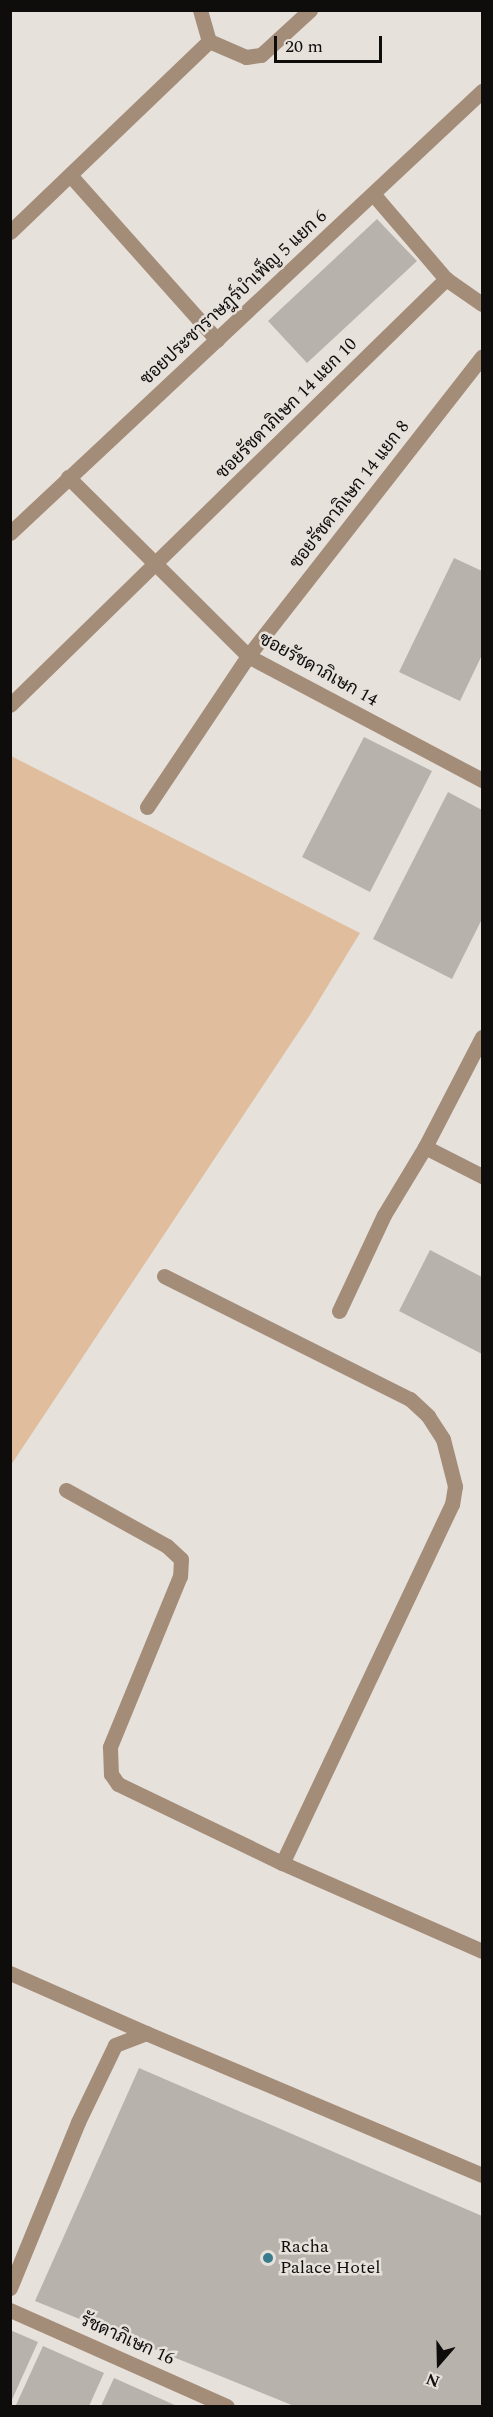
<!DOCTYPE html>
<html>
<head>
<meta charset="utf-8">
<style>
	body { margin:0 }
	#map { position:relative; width:493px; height:2417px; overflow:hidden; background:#e7e1dc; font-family:Spectral,Sarabun,serif }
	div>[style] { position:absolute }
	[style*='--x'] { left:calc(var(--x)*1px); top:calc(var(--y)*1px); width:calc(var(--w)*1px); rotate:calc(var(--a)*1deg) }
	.green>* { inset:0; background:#e0be9d }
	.building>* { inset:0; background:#b8b2ad }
	.lane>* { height:15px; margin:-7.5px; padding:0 7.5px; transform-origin:7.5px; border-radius:7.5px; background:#a48d78 }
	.street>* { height:15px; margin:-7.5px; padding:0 7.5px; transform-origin:7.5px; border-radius:7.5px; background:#a48d78 }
	.dots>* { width:16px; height:16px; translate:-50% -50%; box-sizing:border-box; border:3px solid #e7e1dc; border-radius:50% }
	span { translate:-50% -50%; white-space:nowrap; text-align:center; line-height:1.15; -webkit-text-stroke:5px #e7e1dc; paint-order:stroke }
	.street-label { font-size:18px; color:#0f0d0c }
	.poi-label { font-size:18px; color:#0f0d0c }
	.left { translate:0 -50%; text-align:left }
	.frame { position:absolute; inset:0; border:12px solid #0f0d0c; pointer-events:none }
	.north { position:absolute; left:409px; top:2333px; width:60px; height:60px; -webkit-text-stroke:4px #e7e1dc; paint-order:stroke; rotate:200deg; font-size:16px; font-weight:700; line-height:24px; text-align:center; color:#0f0d0c }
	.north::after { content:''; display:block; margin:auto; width:21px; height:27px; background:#0f0d0c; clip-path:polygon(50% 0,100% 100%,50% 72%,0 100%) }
	.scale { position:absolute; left:274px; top:36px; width:108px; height:27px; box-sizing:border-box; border:3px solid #0f0d0c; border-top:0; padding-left:8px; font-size:18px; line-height:21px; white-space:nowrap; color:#0f0d0c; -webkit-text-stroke:4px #e7e1dc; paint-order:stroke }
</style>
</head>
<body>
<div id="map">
	<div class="green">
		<div style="clip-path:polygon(11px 756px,360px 933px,310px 1015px,11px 1465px)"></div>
	</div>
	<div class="building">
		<div style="clip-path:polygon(377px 219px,417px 261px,307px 363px,268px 321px)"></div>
		<div style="clip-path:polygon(454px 558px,482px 571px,482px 655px,460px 701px,399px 672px)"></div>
		<div style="clip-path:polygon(364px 737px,432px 771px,370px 892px,302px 857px)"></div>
		<div style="clip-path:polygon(448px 792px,482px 810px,482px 919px,452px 979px,373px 939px)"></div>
		<div style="clip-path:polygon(430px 1250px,482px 1277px,482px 1354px,399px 1311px)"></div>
		<div style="clip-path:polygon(139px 2068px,482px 2216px,482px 2406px,294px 2406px,35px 2301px)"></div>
		<div style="clip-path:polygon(10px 2330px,38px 2342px,10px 2404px)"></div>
		<div style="clip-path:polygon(43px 2346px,104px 2373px,89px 2406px,16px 2405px)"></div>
		<div style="clip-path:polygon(114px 2378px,177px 2406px,101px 2406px)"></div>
	</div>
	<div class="lane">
		<div style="--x:164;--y:1276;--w:275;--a:26.6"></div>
		<div style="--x:410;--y:1399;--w:25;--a:43"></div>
		<div style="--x:428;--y:1416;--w:27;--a:57"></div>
		<div style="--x:443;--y:1439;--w:49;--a:75.7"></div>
		<div style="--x:455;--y:1486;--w:18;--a:99"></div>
		<div style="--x:452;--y:1504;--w:397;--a:115.3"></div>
		<div style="--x:282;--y:1863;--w:219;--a:23.7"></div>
		<div style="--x:66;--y:1490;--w:115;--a:29"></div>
		<div style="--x:167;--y:1546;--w:19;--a:43"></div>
		<div style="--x:181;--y:1559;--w:17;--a:93"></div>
		<div style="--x:180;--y:1576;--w:185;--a:112.3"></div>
		<div style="--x:110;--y:1747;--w:27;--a:88"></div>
		<div style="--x:111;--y:1774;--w:12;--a:55"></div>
		<div style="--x:118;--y:1784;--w:182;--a:25.7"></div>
		<div style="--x:10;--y:1973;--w:149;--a:23.8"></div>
		<div style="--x:10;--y:2288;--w:179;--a:-67.7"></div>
		<div style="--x:78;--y:2122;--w:85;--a:-64.3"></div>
		<div style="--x:115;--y:2045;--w:33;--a:-21"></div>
		<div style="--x:146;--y:2033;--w:365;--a:22.9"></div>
	</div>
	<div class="street">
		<div style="--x:200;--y:10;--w:32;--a:74"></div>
		<div style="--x:209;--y:41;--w:40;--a:23.4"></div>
		<div style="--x:246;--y:57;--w:15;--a:-8"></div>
		<div style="--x:261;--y:55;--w:67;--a:-42.6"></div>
		<div style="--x:70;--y:175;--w:221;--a:48.3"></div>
		<div style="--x:374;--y:195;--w:111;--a:49.4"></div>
		<div style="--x:446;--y:279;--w:44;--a:34.8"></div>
		<div style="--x:10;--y:232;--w:276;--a:-43.8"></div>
		<div style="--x:68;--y:477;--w:254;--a:44.8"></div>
		<div style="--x:248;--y:656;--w:265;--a:27.9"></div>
		<div style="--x:10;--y:533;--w:647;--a:-43.12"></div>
		<div style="--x:10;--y:705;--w:610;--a:-44.34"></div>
		<div style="--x:147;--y:807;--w:182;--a:-56.2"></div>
		<div style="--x:248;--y:656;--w:380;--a:-52"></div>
		<div style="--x:482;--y:1037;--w:124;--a:117.4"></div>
		<div style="--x:425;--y:1147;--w:64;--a:27"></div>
		<div style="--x:339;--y:1311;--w:106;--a:-64.9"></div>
		<div style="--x:384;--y:1215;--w:79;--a:-58.9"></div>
		<div style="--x:10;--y:2310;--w:237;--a:23.9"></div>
	</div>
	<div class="dots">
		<div style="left:268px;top:2258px;background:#397c8c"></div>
	</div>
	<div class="street-label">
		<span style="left:234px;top:298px;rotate:-43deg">ซอยประชาราษฎร์บำเพ็ญ 5 แยก 6</span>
		<span style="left:287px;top:409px;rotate:-45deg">ซอยรัชดาภิเษก 14 แยก 10</span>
		<span style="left:350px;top:495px;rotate:-52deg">ซอยรัชดาภิเษก 14 แยก 8</span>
		<span style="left:318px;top:670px;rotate:29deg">ซอยรัชดาภิเษก 14</span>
		<span style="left:127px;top:2340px;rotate:24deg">รัชดาภิเษก 16</span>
	</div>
	<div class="poi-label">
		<span class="left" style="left:280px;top:2258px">Racha<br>Palace Hotel</span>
	</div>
	<div class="frame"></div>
	<div class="north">N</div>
	<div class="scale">20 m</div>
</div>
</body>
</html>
